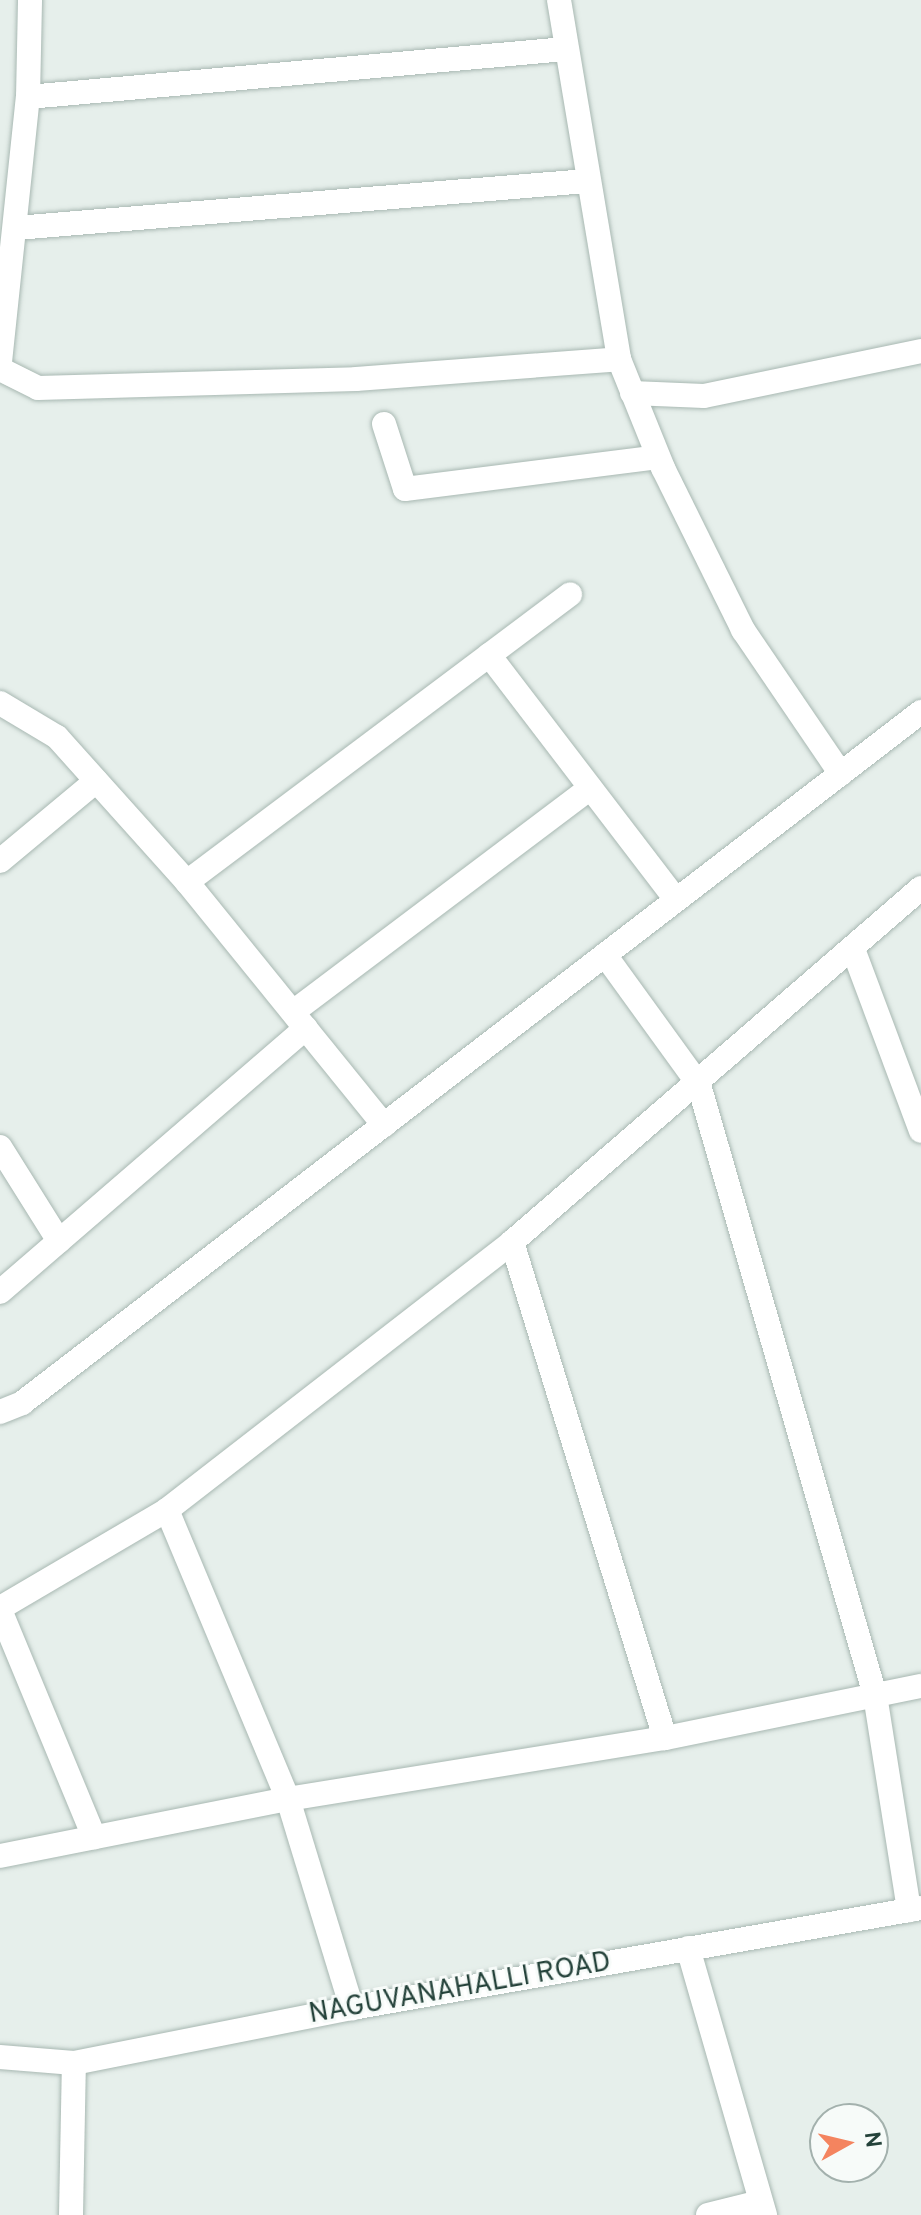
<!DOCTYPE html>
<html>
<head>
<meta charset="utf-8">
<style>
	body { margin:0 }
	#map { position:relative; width:921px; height:2215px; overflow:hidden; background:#e6efeb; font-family:Overpass,sans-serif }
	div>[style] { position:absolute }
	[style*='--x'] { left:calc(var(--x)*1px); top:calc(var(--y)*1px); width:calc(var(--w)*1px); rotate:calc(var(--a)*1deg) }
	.roads { filter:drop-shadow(0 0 2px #a8b8b2) drop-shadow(0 0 2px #a8b8b2) }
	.minor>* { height:24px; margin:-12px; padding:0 12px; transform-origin:12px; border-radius:12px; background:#fff }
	span { translate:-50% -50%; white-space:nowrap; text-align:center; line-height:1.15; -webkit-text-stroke:6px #f7fbf9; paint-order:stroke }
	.street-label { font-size:28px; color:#24423a }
	.north { position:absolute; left:809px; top:2103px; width:80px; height:80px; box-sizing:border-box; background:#f7fbf9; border:2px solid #a3b1ad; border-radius:50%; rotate:82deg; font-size:22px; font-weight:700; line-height:32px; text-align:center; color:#24423a }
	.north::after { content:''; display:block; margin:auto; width:28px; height:36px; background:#f4845f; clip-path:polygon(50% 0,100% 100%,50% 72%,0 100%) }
</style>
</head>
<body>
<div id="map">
	<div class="roads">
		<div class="minor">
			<div style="--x:559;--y:0;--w:364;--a:80.5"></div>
			<div style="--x:619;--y:359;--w:118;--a:68"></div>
			<div style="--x:663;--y:468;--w:181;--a:63.7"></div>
			<div style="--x:743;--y:630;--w:174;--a:55.8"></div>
			<div style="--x:28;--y:97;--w:540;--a:-5.1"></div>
			<div style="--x:16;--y:228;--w:573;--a:-4.71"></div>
			<div style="--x:0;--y:362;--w:266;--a:-84"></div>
			<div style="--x:28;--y:97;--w:97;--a:-88.8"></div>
			<div style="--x:0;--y:369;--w:42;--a:26.6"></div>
			<div style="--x:38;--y:388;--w:318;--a:-1.6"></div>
			<div style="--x:356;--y:379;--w:264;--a:-4.3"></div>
			<div style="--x:632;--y:393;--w:72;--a:2.4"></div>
			<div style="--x:704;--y:396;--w:222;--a:-11.7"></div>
			<div style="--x:384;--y:424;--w:68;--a:72.1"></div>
			<div style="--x:405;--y:489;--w:255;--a:-7.2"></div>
			<div style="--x:489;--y:655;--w:308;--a:52.6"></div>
			<div style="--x:0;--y:703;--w:66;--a:30.8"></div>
			<div style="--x:57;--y:737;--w:195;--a:48.1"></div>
			<div style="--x:187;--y:882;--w:313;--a:51"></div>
			<div style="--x:0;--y:861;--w:125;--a:-39.8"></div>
			<div style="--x:187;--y:882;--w:479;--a:-36.9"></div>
			<div style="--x:853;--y:949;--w:194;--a:69.5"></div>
			<div style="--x:605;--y:955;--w:160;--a:54.1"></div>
			<div style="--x:699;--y:1085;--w:635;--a:73.91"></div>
			<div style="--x:875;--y:1695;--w:218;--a:81"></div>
			<div style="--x:293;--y:1012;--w:372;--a:-37"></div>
			<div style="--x:0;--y:1147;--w:111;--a:57.9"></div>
			<div style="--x:512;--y:1242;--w:519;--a:72.86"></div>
			<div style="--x:0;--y:1292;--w:404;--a:-40.8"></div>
			<div style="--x:0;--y:1412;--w:24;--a:-22"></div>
			<div style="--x:22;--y:1403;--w:1134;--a:-37.55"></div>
			<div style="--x:167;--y:1510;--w:313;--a:67.3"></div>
			<div style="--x:288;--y:1799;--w:219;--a:73"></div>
			<div style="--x:0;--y:1608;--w:194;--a:-30.4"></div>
			<div style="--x:167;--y:1510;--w:437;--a:-37.8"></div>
			<div style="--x:512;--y:1242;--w:541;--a:-40.88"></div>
			<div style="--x:0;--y:1610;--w:246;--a:67.5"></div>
			<div style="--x:0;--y:1856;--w:294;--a:-11.2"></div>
			<div style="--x:288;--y:1799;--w:382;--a:-9.2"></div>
			<div style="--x:665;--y:1738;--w:261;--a:-11.5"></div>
			<div style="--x:688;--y:1948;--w:278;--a:73.9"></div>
			<div style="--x:0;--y:2057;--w:74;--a:4.6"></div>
			<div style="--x:74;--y:2063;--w:283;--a:-11.2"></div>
			<div style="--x:352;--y:2008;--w:578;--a:-9.97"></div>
			<div style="--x:71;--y:2215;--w:152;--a:-88.9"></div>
			<div style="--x:708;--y:2215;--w:54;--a:-14"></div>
		</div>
	</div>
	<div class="street-label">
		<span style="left:460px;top:1989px;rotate:-10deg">NAGUVANAHALLI ROAD</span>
	</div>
	<div class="north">N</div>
</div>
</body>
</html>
